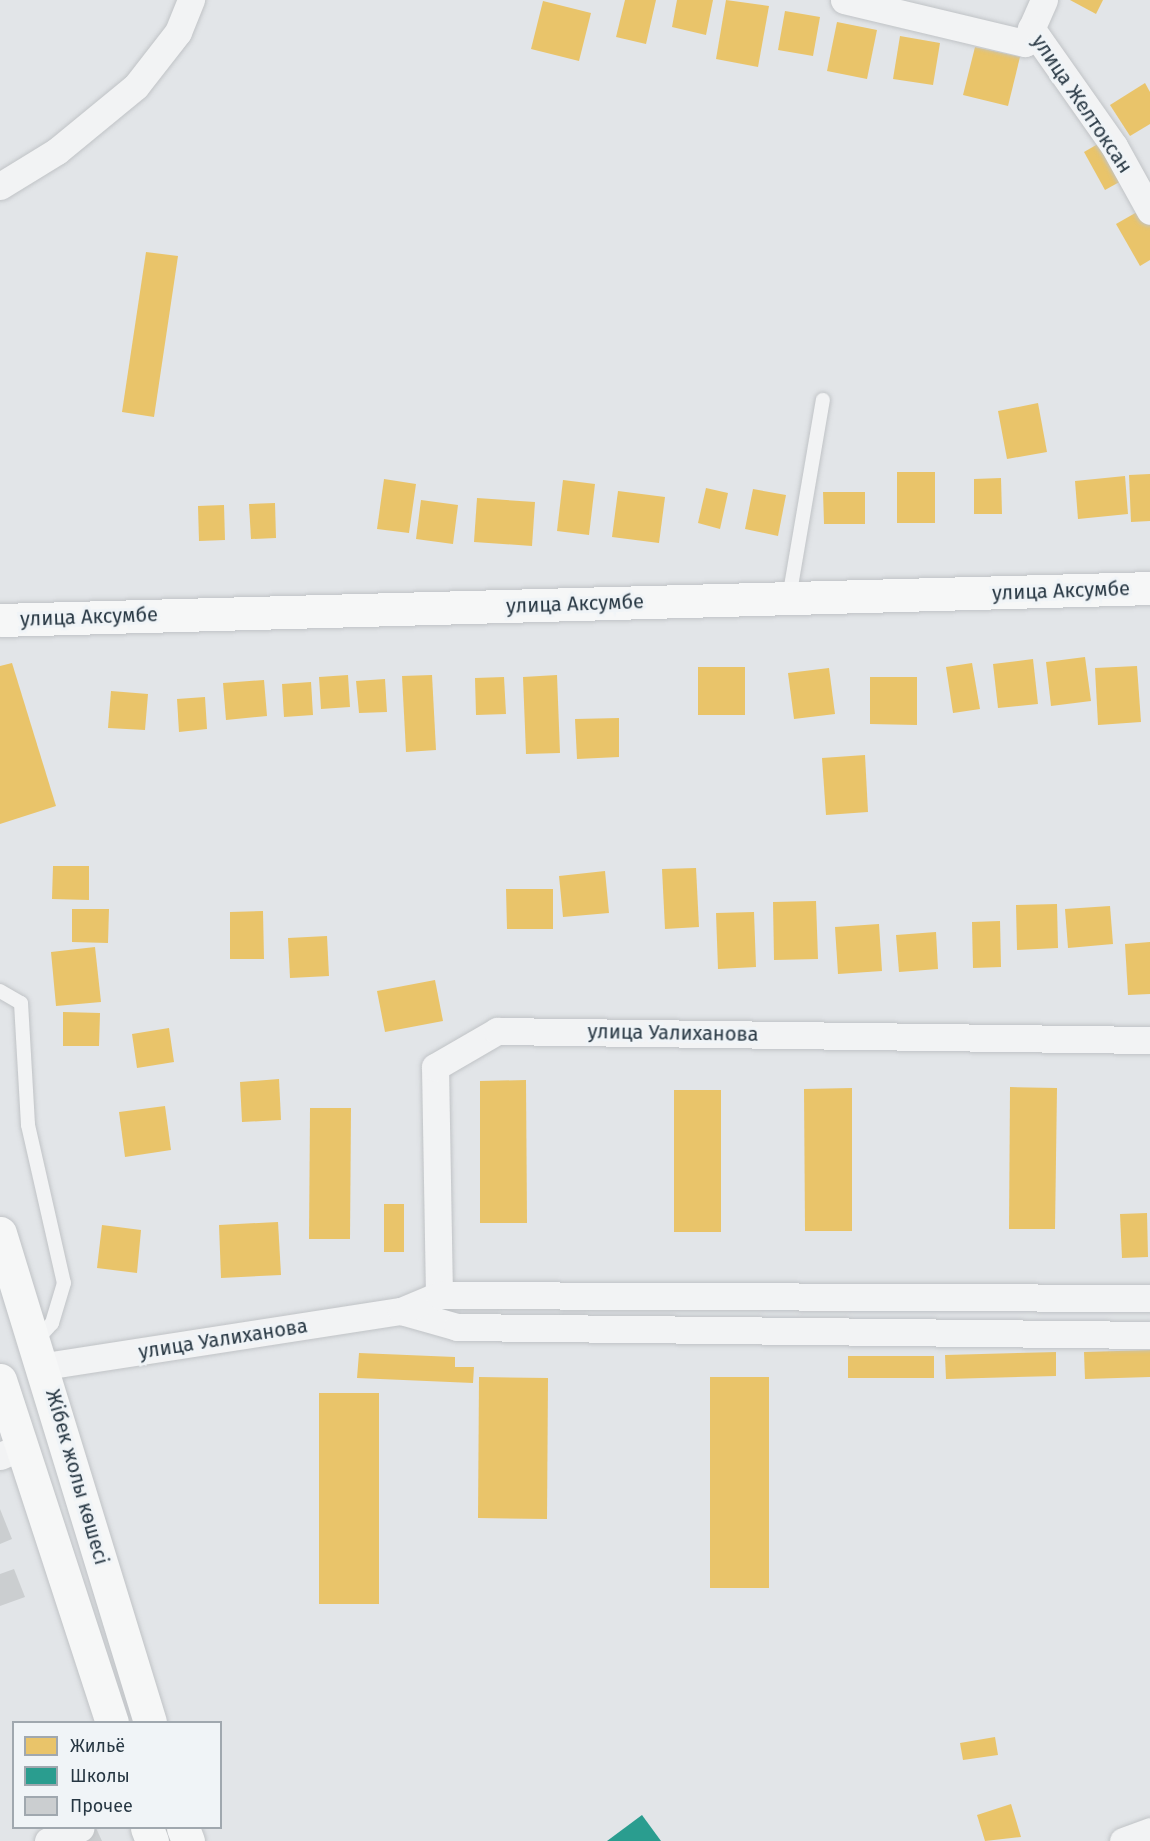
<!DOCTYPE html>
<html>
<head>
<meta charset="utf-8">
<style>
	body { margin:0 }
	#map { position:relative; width:1150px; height:1841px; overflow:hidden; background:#e2e5e8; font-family:"Fira Sans",sans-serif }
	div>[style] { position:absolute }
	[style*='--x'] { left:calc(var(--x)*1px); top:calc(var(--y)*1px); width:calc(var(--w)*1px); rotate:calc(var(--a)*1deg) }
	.homes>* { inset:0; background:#e9c46a }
	.schools>* { inset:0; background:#2a9d8f }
	.building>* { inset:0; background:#cbced0 }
	.roads { filter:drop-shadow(0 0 2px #c0c3c6) drop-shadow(0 0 2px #c0c3c6) }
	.lane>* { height:14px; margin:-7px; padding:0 7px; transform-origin:7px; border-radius:7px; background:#f2f3f4 }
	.street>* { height:27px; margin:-13.5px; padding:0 13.5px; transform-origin:13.5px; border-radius:13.5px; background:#f2f3f4 }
	.secondary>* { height:33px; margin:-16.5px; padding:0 16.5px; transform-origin:16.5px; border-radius:16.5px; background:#f6f7f7 }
	.primary>* { height:33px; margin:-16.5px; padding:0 16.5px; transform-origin:16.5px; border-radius:16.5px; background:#f6f7f7 }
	span { translate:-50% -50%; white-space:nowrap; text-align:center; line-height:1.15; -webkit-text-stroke:6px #f0f4f7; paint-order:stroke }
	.street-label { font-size:20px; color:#273743 }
	.legend { position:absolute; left:12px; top:1721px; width:210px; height:108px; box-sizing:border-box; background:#f0f4f7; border:2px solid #a0a8af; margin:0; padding:8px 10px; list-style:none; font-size:18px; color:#273743 }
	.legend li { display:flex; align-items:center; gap:12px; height:30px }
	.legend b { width:30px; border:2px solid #a0a8af }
</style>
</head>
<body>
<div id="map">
	<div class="homes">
		<div style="clip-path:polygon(625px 0,656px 0,646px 44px,616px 37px)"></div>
		<div style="clip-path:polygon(677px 0,713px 0,706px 35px,672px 27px)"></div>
		<div style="clip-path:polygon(726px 0,769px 6px,758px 67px,716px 59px)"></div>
		<div style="clip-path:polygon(1070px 0,1103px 0,1096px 14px)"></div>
		<div style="clip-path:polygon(543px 1px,591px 13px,579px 61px,531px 49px)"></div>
		<div style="clip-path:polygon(785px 11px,820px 17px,813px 56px,778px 50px)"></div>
		<div style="clip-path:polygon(837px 22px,877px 30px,867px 79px,827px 71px)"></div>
		<div style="clip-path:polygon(900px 36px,940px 43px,933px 85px,893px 79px)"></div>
		<div style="clip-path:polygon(975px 47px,1020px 57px,1008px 106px,963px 95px)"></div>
		<div style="clip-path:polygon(1145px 83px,1150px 92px,1150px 124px,1130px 136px,1110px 105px)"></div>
		<div style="clip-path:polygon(1110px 137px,1132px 175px,1105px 190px,1084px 152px)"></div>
		<div style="clip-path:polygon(1144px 208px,1150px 219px,1150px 260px,1140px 266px,1116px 224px)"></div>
		<div style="clip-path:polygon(146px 252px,178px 256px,154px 417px,122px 412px)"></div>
		<div style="clip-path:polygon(1038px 403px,1047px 452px,1007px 459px,998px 411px)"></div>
		<div style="clip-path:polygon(897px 472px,935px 472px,935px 523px,897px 523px)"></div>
		<div style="clip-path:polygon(1150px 474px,1150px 521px,1131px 522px,1129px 475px)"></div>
		<div style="clip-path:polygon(1125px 476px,1128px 514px,1078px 519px,1075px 481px)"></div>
		<div style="clip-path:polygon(1001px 478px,1002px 514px,974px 514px,974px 479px)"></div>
		<div style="clip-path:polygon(384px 479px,416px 484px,409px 533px,377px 529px)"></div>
		<div style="clip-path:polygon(563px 480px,595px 484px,589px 535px,557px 531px)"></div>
		<div style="clip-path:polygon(706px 488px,728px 493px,720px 529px,698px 523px)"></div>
		<div style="clip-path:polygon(753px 489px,786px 495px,778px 536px,745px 529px)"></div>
		<div style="clip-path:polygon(618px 491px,665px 497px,659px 543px,612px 537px)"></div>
		<div style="clip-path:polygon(823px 492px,865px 492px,865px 524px,824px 524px)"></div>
		<div style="clip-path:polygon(477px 498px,535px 502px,532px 546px,474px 542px)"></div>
		<div style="clip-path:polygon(421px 500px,458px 505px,453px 544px,416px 539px)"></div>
		<div style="clip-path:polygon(275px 503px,276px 538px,251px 539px,249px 504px)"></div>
		<div style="clip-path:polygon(224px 505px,225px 540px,199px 541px,198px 506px)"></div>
		<div style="clip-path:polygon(1085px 657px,1091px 701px,1051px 706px,1046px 662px)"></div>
		<div style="clip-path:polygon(1033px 659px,1038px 704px,998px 708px,993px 664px)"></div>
		<div style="clip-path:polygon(12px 663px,56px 806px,0 824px,0 666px)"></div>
		<div style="clip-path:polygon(972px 663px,980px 709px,953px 713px,946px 667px)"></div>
		<div style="clip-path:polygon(1137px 666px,1141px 722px,1098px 725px,1095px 668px)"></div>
		<div style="clip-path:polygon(698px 667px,745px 667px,745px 715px,698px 715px)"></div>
		<div style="clip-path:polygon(829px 668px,835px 714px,794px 719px,788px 673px)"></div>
		<div style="clip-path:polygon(348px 675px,350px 707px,321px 709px,319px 677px)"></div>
		<div style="clip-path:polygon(432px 675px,436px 750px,406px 752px,402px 676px)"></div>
		<div style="clip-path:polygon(557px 675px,560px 753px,526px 754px,523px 677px)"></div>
		<div style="clip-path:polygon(504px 677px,506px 714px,476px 715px,475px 678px)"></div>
		<div style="clip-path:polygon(870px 677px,917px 677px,917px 725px,870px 724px)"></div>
		<div style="clip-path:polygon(385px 679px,387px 712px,359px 713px,356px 681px)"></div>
		<div style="clip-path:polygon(264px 680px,267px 716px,226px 720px,223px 683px)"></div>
		<div style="clip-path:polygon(311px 682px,313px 715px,284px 717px,282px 684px)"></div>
		<div style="clip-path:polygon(111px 691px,148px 694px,145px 730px,108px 728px)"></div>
		<div style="clip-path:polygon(205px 697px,207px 729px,179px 732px,177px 699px)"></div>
		<div style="clip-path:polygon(619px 718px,619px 757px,577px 759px,575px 719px)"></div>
		<div style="clip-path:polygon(865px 755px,868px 812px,826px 815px,822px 758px)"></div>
		<div style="clip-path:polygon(53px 866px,89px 866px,89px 900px,52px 899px)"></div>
		<div style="clip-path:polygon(696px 868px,699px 927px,665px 929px,662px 869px)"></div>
		<div style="clip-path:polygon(605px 871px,609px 913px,563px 917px,559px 876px)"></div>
		<div style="clip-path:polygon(506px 889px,553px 889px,553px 929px,507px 929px)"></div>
		<div style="clip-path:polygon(816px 901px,818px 959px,774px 960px,773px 902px)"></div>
		<div style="clip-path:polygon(1057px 904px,1058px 948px,1017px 950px,1016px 905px)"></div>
		<div style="clip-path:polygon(1110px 906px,1113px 944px,1068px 948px,1065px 909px)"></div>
		<div style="clip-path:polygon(72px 909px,109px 909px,108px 943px,72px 942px)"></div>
		<div style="clip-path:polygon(263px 911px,264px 959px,230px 959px,230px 912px)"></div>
		<div style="clip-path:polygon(754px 912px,756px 967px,718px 969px,716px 913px)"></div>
		<div style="clip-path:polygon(1000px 921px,1001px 967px,973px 968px,972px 922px)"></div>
		<div style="clip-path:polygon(879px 924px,882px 971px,838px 974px,835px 927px)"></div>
		<div style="clip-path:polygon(936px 932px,938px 969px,899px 972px,896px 935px)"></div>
		<div style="clip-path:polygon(327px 936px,329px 976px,290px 978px,288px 938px)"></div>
		<div style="clip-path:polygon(1150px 942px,1150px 994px,1128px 995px,1125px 944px)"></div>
		<div style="clip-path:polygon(95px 947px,101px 1002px,56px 1006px,51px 952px)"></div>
		<div style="clip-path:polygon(435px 980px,443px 1021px,385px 1032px,377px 991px)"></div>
		<div style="clip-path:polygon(63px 1012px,100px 1013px,99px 1046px,63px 1046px)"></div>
		<div style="clip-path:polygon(169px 1028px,174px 1062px,137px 1068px,132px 1034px)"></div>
		<div style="clip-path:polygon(279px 1079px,281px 1120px,242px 1122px,240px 1082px)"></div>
		<div style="clip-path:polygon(526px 1080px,527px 1223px,480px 1223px,480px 1081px)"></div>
		<div style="clip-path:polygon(1010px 1087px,1057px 1088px,1055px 1229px,1009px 1229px)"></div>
		<div style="clip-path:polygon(852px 1088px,852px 1231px,805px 1231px,804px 1089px)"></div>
		<div style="clip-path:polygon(674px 1090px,721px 1090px,721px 1232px,674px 1232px)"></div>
		<div style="clip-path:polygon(165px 1106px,171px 1150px,125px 1157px,119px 1112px)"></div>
		<div style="clip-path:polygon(310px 1108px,351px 1108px,350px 1239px,309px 1239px)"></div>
		<div style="clip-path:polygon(384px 1204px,404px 1204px,404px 1252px,384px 1252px)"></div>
		<div style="clip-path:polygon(1147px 1213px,1148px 1257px,1122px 1258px,1120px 1214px)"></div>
		<div style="clip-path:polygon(278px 1222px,281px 1275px,221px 1278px,219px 1225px)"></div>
		<div style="clip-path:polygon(102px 1225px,141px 1230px,137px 1273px,97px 1268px)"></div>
		<div style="clip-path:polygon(1150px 1350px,1150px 1377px,1085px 1379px,1084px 1352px)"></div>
		<div style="clip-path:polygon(1056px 1352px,1056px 1376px,946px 1379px,945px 1355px)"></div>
		<div style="clip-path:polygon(359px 1353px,455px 1357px,455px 1367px,474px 1367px,473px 1383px,357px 1378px)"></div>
		<div style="clip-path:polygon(848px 1356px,934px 1356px,934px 1378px,848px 1378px)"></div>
		<div style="clip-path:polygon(479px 1377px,548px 1378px,547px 1519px,478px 1518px)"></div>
		<div style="clip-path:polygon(710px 1377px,769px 1377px,769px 1588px,710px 1588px)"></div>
		<div style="clip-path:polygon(319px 1393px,379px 1393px,379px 1604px,319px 1604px)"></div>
		<div style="clip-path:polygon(995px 1737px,998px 1755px,963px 1760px,960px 1743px)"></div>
		<div style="clip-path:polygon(1011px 1804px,1021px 1837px,985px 1841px,977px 1815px)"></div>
	</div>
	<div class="schools">
		<div style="clip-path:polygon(642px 1815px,661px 1841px,607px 1841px)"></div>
	</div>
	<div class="building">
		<div style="clip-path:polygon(0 1509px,12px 1539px,0 1544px)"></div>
		<div style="clip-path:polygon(14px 1569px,25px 1597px,0 1606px,0 1574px)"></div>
		<div style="clip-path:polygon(85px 1828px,96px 1828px,102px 1841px,73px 1841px)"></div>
	</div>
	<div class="roads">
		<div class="lane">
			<div style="--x:789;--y:598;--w:201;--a:-80.3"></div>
			<div style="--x:0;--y:991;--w:24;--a:30"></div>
			<div style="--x:21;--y:1003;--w:122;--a:86.7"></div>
			<div style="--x:28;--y:1125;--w:162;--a:77.2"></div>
			<div style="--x:64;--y:1283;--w:42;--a:106.7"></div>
			<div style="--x:52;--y:1323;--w:24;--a:132"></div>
		</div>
		<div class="street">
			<div style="--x:844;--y:0;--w:186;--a:13.4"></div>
			<div style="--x:1025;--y:43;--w:47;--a:-66.2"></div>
			<div style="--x:1031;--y:28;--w:144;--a:54.9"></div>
			<div style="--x:1114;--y:146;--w:74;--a:61"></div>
			<div style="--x:0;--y:186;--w:67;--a:-31.6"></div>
			<div style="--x:57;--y:151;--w:102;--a:-39.4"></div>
			<div style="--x:136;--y:86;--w:68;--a:-52.1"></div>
			<div style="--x:178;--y:32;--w:35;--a:-68"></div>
			<div style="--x:439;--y:1295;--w:228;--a:-91"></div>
			<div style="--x:435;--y:1067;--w:72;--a:-30.1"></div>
			<div style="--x:497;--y:1031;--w:653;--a:0.79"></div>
			<div style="--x:401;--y:1311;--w:58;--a:15.9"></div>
			<div style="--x:457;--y:1327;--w:693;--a:0.66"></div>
			<div style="--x:45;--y:1366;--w:360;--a:-8.8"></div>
			<div style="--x:401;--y:1311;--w:41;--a:-22.8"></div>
			<div style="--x:439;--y:1295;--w:711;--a:0.24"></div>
			<div style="--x:0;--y:1456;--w:23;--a:-23"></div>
			<div style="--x:48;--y:1841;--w:35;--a:-22"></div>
			<div style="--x:1123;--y:1841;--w:29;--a:-20"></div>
		</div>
		<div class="secondary">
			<div style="--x:0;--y:620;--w:1150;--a:-1.59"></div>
		</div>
		<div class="primary">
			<div style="--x:0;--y:1233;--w:511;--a:72.95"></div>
			<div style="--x:0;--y:1380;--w:360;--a:71.9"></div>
			<div style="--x:147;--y:1828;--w:14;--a:69"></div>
			<div style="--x:183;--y:1828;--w:14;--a:69"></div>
		</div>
	</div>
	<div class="street-label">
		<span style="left:1082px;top:104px;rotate:56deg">улица Желтоксан</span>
		<span style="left:1061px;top:591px;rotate:-2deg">улица Аксумбе</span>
		<span style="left:575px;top:604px;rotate:-2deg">улица Аксумбе</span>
		<span style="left:89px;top:617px;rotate:-2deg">улица Аксумбе</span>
		<span style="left:673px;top:1033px;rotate:1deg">улица Уалиханова</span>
		<span style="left:223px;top:1339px;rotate:-9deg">улица Уалиханова</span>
		<span style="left:77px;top:1477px;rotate:74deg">Жібек жолы көшесі</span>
	</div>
	<ul class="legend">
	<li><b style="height:16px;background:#e9c46a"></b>Жильё</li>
	<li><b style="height:16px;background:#2a9d8f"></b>Школы</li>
	<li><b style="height:16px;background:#cbced0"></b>Прочее</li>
	</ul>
</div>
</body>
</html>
